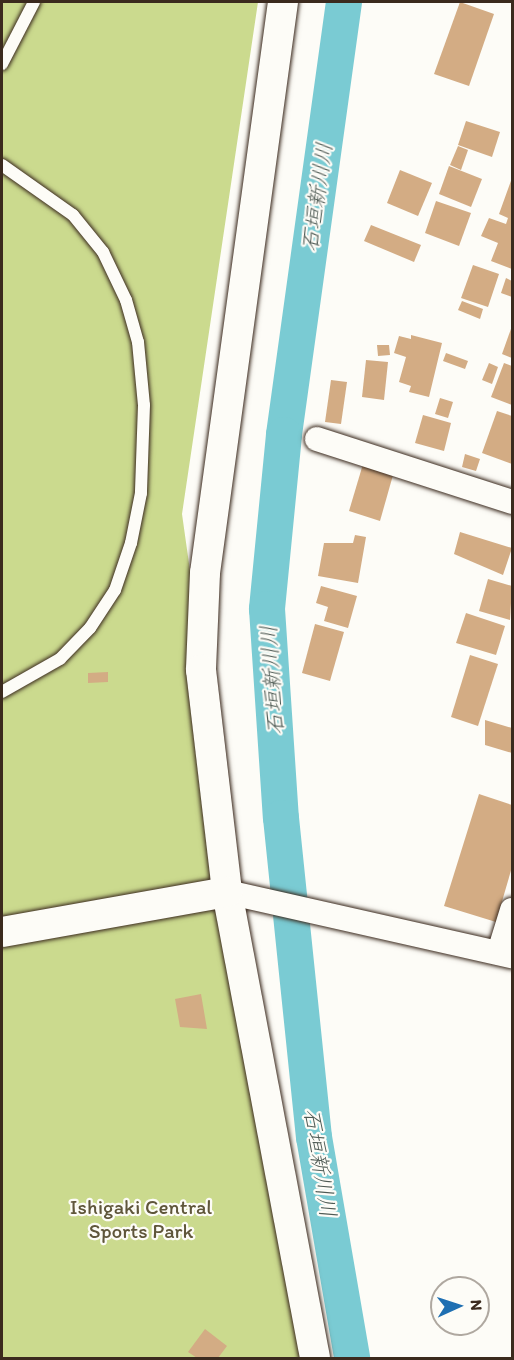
<!DOCTYPE html>
<html>
<head>
<meta charset="utf-8">
<style>
	body { margin:0 }
	#map { position:relative; width:514px; height:1360px; overflow:hidden; background:#fdfcf7; font-family:Itim,"Klee One",sans-serif }
	div>[style] { position:absolute }
	[style*='--x'] { left:calc(var(--x)*1px); top:calc(var(--y)*1px); width:calc(var(--w)*1px); rotate:calc(var(--a)*1deg) }
	.green>* { inset:0; background:#cbda8e }
	.river>* { height:36px; margin:-18px; padding:0 18px; transform-origin:18px; border-radius:18px; background:#7acbd3 }
	.building>* { inset:0; background:#d3ac84 }
	.roads { filter:drop-shadow(0 0 2px #3b2a1e) drop-shadow(0 0 2px #3b2a1e) }
	.service>* { height:12px; margin:-6px; padding:0 6px; transform-origin:6px; border-radius:6px; background:#fdfcf7 }
	.minor>* { height:24px; margin:-12px; padding:0 12px; transform-origin:12px; border-radius:12px; background:#fdfcf7 }
	.tertiary>* { height:30px; margin:-15px; padding:0 15px; transform-origin:15px; border-radius:15px; background:#fdfcf7 }
	span { translate:-50% -50%; white-space:nowrap; text-align:center; line-height:1.15; -webkit-text-stroke:4.5px #fdfcf7; paint-order:stroke }
	.park-label { font-size:21px; color:#5f563a }
	.water-label { font-size:22px; color:#4e5a54; font-style:italic }
	.frame { position:absolute; inset:0; border:3px solid #3b2a1e; pointer-events:none }
	.north { position:absolute; left:430px; top:1276px; width:60px; height:60px; box-sizing:border-box; background:#fdfcf7; border:2px solid #afa8a0; border-radius:50%; rotate:87deg; font-size:16px; font-weight:700; line-height:24px; text-align:center; color:#3b2a1e }
	.north::after { content:''; display:block; margin:auto; width:21px; height:27px; background:#1f6fb2; clip-path:polygon(50% 0,100% 100%,50% 72%,0 100%) }
</style>
</head>
<body>
<div id="map">
	<div class="green">
		<div style="clip-path:polygon(2px 2px,258px 2px,182px 514px,301px 1358px,2px 1358px)"></div>
	</div>
	<div class="river">
		<div style="--x:344;--y:2;--w:437;--a:97.9"></div>
		<div style="--x:284;--y:435;--w:175;--a:95.6"></div>
		<div style="--x:267;--y:609;--w:209;--a:86.2"></div>
		<div style="--x:281;--y:818;--w:321;--a:84.1"></div>
		<div style="--x:314;--y:1137;--w:224;--a:80.2"></div>
	</div>
	<div class="building">
		<div style="clip-path:polygon(460px 2px,494px 14px,469px 86px,434px 74px)"></div>
		<div style="clip-path:polygon(466px 121px,500px 132px,492px 157px,458px 145px)"></div>
		<div style="clip-path:polygon(458px 146px,468px 150px,461px 170px,450px 165px)"></div>
		<div style="clip-path:polygon(449px 166px,482px 179px,471px 207px,439px 194px)"></div>
		<div style="clip-path:polygon(400px 170px,432px 183px,418px 216px,387px 203px)"></div>
		<div style="clip-path:polygon(512px 178px,512px 269px,491px 261px,498px 243px,481px 236px,489px 218px,506px 224px,508px 218px,499px 214px)"></div>
		<div style="clip-path:polygon(436px 201px,471px 213px,459px 246px,425px 233px)"></div>
		<div style="clip-path:polygon(371px 225px,421px 245px,414px 262px,364px 241px)"></div>
		<div style="clip-path:polygon(473px 265px,499px 274px,488px 307px,461px 298px)"></div>
		<div style="clip-path:polygon(506px 278px,512px 281px,512px 297px,501px 293px)"></div>
		<div style="clip-path:polygon(462px 301px,483px 309px,480px 319px,458px 310px)"></div>
		<div style="clip-path:polygon(512px 326px,512px 358px,502px 354px)"></div>
		<div style="clip-path:polygon(411px 335px,442px 343px,429px 397px,409px 392px,411px 386px,399px 382px,406px 357px,394px 353px,399px 336px,411px 339px)"></div>
		<div style="clip-path:polygon(377px 345px,389px 345px,390px 355px,378px 356px)"></div>
		<div style="clip-path:polygon(446px 353px,468px 361px,465px 369px,443px 361px)"></div>
		<div style="clip-path:polygon(366px 360px,388px 362px,384px 400px,362px 397px)"></div>
		<div style="clip-path:polygon(489px 363px,498px 367px,492px 384px,482px 380px)"></div>
		<div style="clip-path:polygon(504px 363px,512px 366px,512px 405px,491px 397px)"></div>
		<div style="clip-path:polygon(331px 380px,347px 382px,341px 424px,325px 422px)"></div>
		<div style="clip-path:polygon(440px 398px,453px 402px,448px 418px,435px 414px)"></div>
		<div style="clip-path:polygon(497px 411px,512px 416px,512px 464px,482px 453px)"></div>
		<div style="clip-path:polygon(423px 415px,451px 423px,444px 451px,415px 443px)"></div>
		<div style="clip-path:polygon(465px 454px,480px 459px,476px 471px,462px 467px)"></div>
		<div style="clip-path:polygon(363px 464px,395px 468px,380px 521px,349px 511px)"></div>
		<div style="clip-path:polygon(460px 532px,512px 548px,503px 575px,454px 554px)"></div>
		<div style="clip-path:polygon(355px 535px,366px 537px,358px 583px,318px 576px,324px 543px,353px 543px)"></div>
		<div style="clip-path:polygon(488px 579px,512px 586px,510px 620px,479px 611px)"></div>
		<div style="clip-path:polygon(321px 586px,357px 596px,348px 628px,324px 621px,328px 607px,316px 603px)"></div>
		<div style="clip-path:polygon(466px 613px,505px 626px,496px 655px,456px 643px)"></div>
		<div style="clip-path:polygon(315px 624px,344px 632px,330px 681px,302px 673px)"></div>
		<div style="clip-path:polygon(470px 655px,498px 664px,478px 726px,451px 717px)"></div>
		<div style="clip-path:polygon(108px 672px,108px 682px,88px 683px,88px 673px)"></div>
		<div style="clip-path:polygon(485px 720px,512px 728px,512px 753px,485px 745px)"></div>
		<div style="clip-path:polygon(479px 794px,512px 805px,512px 867px,496px 922px,444px 906px)"></div>
		<div style="clip-path:polygon(201px 994px,207px 1029px,180px 1027px,175px 999px)"></div>
		<div style="clip-path:polygon(205px 1329px,227px 1346px,218px 1358px,197px 1358px,188px 1352px)"></div>
	</div>
	<div class="roads">
		<div class="service">
			<div style="--x:2;--y:64;--w:70;--a:-62.7"></div>
			<div style="--x:2;--y:165;--w:87;--a:35.2"></div>
			<div style="--x:73;--y:215;--w:48;--a:51"></div>
			<div style="--x:103;--y:252;--w:53;--a:64.4"></div>
			<div style="--x:126;--y:300;--w:44;--a:74.1"></div>
			<div style="--x:138;--y:342;--w:63;--a:84.6"></div>
			<div style="--x:144;--y:405;--w:88;--a:92"></div>
			<div style="--x:141;--y:493;--w:51;--a:101.3"></div>
			<div style="--x:131;--y:543;--w:50;--a:108.8"></div>
			<div style="--x:115;--y:590;--w:45;--a:123.3"></div>
			<div style="--x:90;--y:628;--w:43;--a:134.1"></div>
			<div style="--x:60;--y:659;--w:67;--a:150.4"></div>
		</div>
		<div class="minor">
			<div style="--x:317;--y:439;--w:205;--a:17.9"></div>
			<div style="--x:227;--y:892;--w:292;--a:12.7"></div>
			<div style="--x:499;--y:952;--w:44;--a:-72.8"></div>
		</div>
		<div class="tertiary">
			<div style="--x:283;--y:2;--w:576;--a:97.78"></div>
			<div style="--x:205;--y:573;--w:97;--a:92.4"></div>
			<div style="--x:201;--y:670;--w:224;--a:83.3"></div>
			<div style="--x:227;--y:892;--w:474;--a:79.3"></div>
			<div style="--x:2;--y:932;--w:229;--a:-10.1"></div>
		</div>
	</div>
	<div class="park-label">
		<span style="left:141px;top:1219px">Ishigaki Central<br>Sports Park</span>
	</div>
	<div class="water-label">
		<span style="left:317px;top:197px;rotate:-82deg">石垣新川川</span>
		<span style="left:272px;top:680px;rotate:-94deg">石垣新川川</span>
		<span style="left:320px;top:1163px;rotate:81deg">石垣新川川</span>
	</div>
	<div class="frame"></div>
	<div class="north">N</div>
</div>
</body>
</html>
